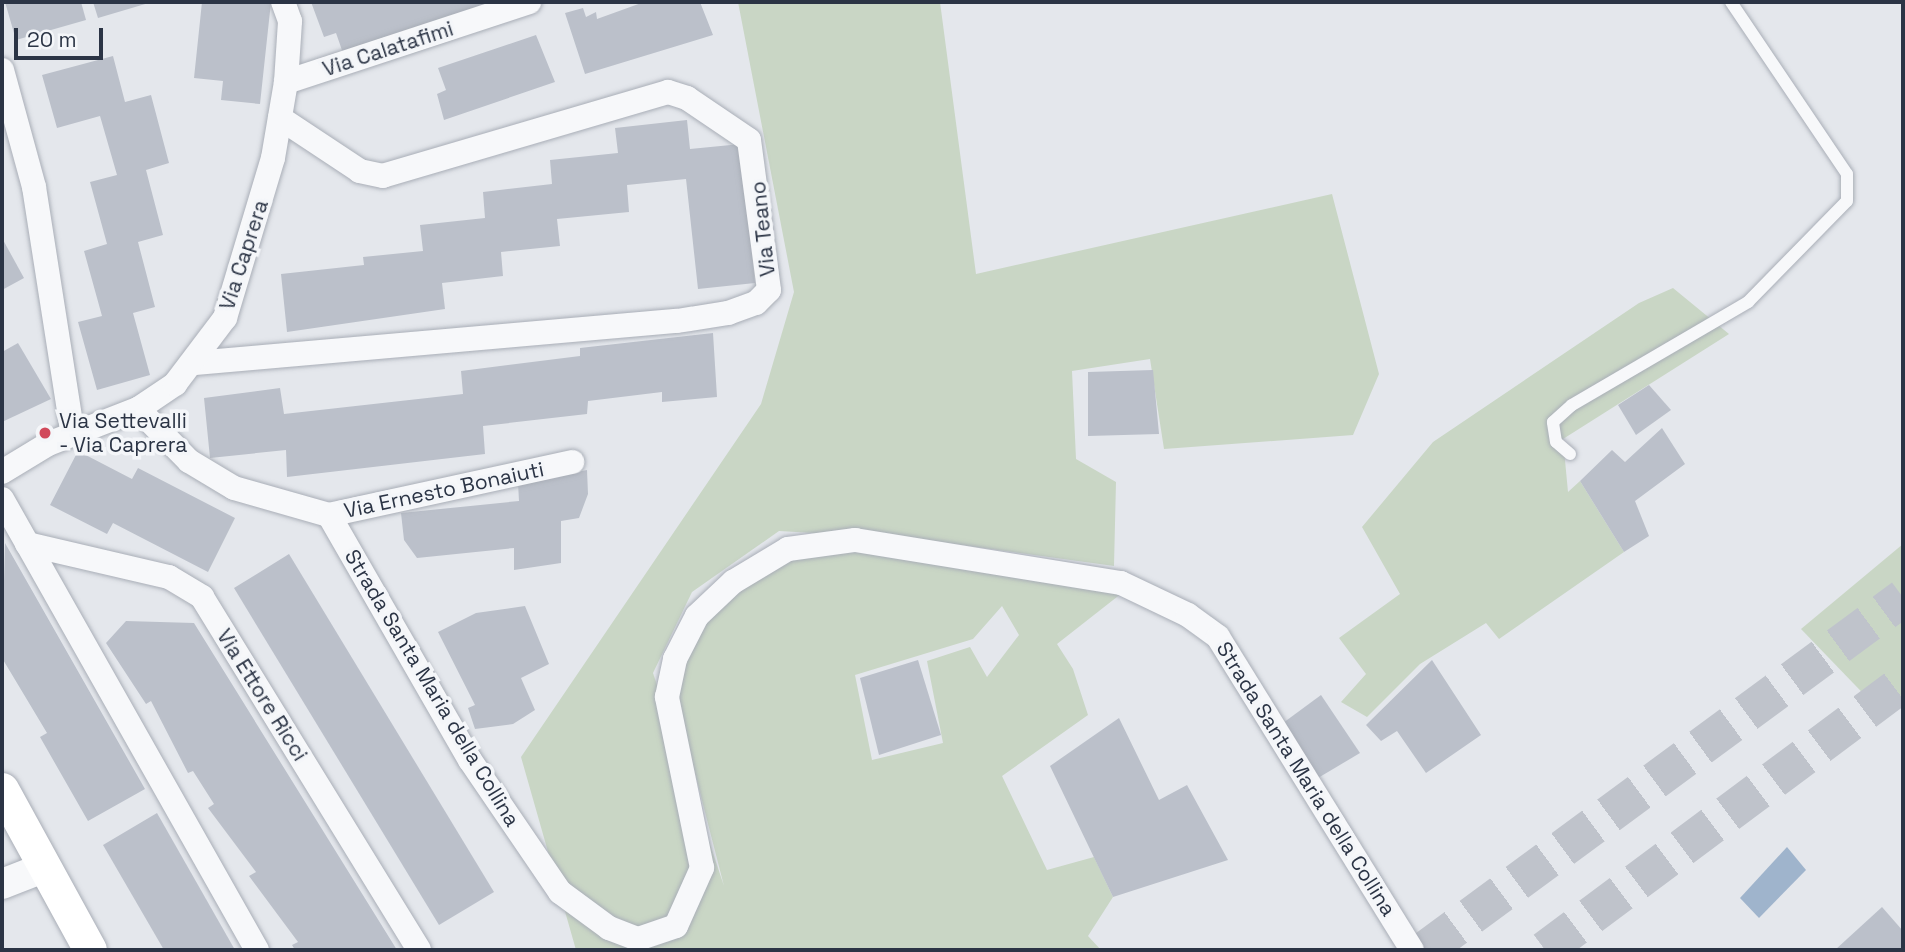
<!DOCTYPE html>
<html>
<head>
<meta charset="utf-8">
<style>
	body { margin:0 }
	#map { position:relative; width:1905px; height:952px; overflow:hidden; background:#e4e7ec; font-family:"Space Grotesk",sans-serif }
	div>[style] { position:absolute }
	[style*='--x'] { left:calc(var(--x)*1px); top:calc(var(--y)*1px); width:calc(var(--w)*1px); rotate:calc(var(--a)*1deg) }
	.green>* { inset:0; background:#c9d6c5 }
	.water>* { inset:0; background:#9fb4cc }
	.building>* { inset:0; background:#bbc0ca }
	.motorway-tunnel>* { height:38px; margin-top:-19px; transform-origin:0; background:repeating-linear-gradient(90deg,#bfc3cb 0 38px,transparent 0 57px) }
	.roads { filter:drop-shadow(0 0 2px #a9aeb7) drop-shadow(0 0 2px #a9aeb7) }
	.service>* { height:12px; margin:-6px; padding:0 6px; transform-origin:6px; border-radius:6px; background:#f7f8fa }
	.minor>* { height:24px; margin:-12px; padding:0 12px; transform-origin:12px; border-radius:12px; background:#f7f8fa }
	.tertiary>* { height:30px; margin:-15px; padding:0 15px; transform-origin:15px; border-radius:15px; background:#f7f8fa }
	.secondary>* { height:33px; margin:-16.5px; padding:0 16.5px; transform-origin:16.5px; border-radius:16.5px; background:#fff }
	.dots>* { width:19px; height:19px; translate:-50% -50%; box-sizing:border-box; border:4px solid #f4f6f9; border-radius:50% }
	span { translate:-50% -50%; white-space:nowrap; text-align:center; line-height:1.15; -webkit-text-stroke:7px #f4f6f9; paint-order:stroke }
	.street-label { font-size:21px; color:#2b3445 }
	.poi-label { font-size:21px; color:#2b3445 }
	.left { translate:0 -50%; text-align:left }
	.frame { position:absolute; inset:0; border:4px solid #2b3445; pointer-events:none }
	.scale { position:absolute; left:14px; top:28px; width:89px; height:32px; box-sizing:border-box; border:4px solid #2b3445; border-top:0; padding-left:9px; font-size:21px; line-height:24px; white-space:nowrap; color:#2b3445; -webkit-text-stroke:5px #f4f6f9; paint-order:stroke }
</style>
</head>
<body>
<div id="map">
	<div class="green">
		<div style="clip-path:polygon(evenodd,738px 2px,940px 2px,976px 274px,1332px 194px,1379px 374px,1353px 435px,1164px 449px,1150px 359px,1072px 371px,1076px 459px,1116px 482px,1114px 566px,918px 539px,779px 531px,692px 592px,653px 673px,724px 886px,677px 703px,697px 616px,788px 549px,855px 540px,1122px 593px,1057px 644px,1073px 669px,1088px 715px,1002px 776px,1047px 870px,1094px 857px,1113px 897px,1088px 936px,1101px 950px,576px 950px,521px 757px,761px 404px,794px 292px,738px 2px,1002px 606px,1019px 635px,987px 677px,970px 647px,927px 661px,943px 743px,872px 760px,855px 675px,973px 639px,1002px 606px)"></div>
		<div style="clip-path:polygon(1673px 288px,1729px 334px,1563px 439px,1568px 492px,1580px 481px,1624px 552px,1499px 639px,1486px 623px,1420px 664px,1367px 717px,1341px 702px,1366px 674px,1339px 638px,1400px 594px,1362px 527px,1433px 442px,1639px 303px)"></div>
		<div style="clip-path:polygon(1903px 544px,1903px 697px,1881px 712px,1801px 629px)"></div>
	</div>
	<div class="water">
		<div style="clip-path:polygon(1787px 847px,1806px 870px,1759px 918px,1740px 898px)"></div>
	</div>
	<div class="building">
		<div style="clip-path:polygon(5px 2px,81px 2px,86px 20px,16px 40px)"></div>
		<div style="clip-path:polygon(93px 2px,152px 2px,98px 18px)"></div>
		<div style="clip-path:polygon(202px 2px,271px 2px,260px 104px,221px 100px,223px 81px,194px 78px)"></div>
		<div style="clip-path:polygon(311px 2px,500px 2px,344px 56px,336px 33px,324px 37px)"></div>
		<div style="clip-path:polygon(644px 2px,700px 2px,713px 35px,585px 74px,565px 13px,583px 8px,586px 17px,596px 12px,597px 19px)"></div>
		<div style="clip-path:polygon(536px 35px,555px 82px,444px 120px,437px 94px,446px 90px,438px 68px)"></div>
		<div style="clip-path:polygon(113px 56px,125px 102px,151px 95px,169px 163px,146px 170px,163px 235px,138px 242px,155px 307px,133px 313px,150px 375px,97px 390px,78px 322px,102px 316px,84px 251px,107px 244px,90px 182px,117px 175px,100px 116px,57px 128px,42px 75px)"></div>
		<div style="clip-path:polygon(687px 120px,690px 149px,741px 144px,755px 283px,698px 289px,686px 179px,627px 185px,629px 212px,557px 219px,560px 246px,501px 252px,503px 276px,442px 283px,445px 309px,287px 332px,281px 274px,364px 265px,363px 257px,423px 251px,420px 225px,485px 218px,483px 192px,552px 184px,550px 160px,618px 153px,615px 128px)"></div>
		<div style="clip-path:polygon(2px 238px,24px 278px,2px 290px)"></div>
		<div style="clip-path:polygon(713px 333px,717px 397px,662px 402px,662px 392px,588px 401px,587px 414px,483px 426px,485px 454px,287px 477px,286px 450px,210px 458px,204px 398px,280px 388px,284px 414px,463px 394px,461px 371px,580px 356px,580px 348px)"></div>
		<div style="clip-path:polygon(18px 343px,51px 399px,2px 422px,2px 352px)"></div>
		<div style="clip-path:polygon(1153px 370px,1159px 434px,1088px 436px,1088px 372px)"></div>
		<div style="clip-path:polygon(1649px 385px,1671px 410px,1636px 435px,1618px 405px)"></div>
		<div style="clip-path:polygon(1662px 428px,1685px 464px,1635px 501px,1649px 536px,1624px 552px,1580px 481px,1612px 450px,1625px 462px)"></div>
		<div style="clip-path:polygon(78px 451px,132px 479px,138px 468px,235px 518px,208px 572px,113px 523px,107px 534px,50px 505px)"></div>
		<div style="clip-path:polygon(587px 470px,588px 494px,579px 518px,561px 521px,561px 563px,514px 570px,514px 548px,417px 558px,404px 540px,401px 513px,519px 501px,518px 483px)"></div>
		<div style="clip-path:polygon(5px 543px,145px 789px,88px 821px,40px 737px,47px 733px,2px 658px)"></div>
		<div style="clip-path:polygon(289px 554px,494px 892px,439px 925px,234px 588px)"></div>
		<div style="clip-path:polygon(525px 606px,549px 664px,521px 678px,535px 710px,513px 724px,475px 729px,468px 708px,475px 705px,438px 632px,476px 613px)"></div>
		<div style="clip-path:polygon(126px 621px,194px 623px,397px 950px,295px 950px,292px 945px,298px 942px,249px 876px,256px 872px,208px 808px,214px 804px,193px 771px,188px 773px,151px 701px,146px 704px,106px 643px)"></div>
		<div style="clip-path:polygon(918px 660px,941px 735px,879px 755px,860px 678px)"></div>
		<div style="clip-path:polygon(1432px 660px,1481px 735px,1426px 773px,1397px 731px,1381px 741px,1366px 725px)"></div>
		<div style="clip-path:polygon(1321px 695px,1360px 753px,1318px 778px,1283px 723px)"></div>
		<div style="clip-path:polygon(1119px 718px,1159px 800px,1187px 785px,1228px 860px,1113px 897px,1050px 766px)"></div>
		<div style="clip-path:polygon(157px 813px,235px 950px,164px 950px,103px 845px)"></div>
		<div style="clip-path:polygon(1882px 907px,1903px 931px,1903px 950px,1835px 950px)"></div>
	</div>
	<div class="motorway-tunnel">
		<div style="--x:1425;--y:950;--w:594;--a:-36.37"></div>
		<div style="--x:1545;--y:950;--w:447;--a:-36.7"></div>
	</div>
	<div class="roads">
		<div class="service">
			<div style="--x:1570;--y:454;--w:18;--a:-139"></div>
			<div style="--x:1556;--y:442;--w:20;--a:-99"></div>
			<div style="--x:1553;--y:422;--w:25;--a:-42"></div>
			<div style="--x:1572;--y:405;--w:204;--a:-30.3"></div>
			<div style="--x:1748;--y:302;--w:141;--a:-45.6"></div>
			<div style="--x:1847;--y:201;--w:27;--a:-90"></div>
			<div style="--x:1847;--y:174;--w:207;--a:-124"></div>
		</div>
		<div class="minor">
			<div style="--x:2;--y:70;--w:121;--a:74.7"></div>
			<div style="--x:34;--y:187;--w:251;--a:81.1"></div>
			<div style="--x:286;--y:82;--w:256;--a:-18.2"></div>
			<div style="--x:195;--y:363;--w:484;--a:-5"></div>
			<div style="--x:677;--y:321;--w:52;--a:-8.9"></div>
			<div style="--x:728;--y:313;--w:30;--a:-20"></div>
			<div style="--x:756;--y:303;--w:18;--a:-45"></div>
			<div style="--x:769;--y:290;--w:151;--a:-97.6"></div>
			<div style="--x:749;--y:140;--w:75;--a:-145.9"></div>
			<div style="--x:687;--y:98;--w:20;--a:-162"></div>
			<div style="--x:668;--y:92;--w:297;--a:163.6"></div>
			<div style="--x:383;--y:176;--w:24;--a:-168"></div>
			<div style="--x:360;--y:171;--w:96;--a:-146.5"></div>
			<div style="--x:138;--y:409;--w:73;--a:45.6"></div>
			<div style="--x:189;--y:461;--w:52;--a:31"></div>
			<div style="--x:234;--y:488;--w:99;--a:15.9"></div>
			<div style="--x:329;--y:515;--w:249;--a:-12.3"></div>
			<div style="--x:2;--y:472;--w:54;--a:-31.3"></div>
			<div style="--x:48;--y:444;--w:97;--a:-21.3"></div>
			<div style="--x:138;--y:409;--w:45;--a:-34"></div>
			<div style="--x:175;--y:384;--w:83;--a:-52.9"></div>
			<div style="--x:225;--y:318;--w:167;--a:-73.3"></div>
			<div style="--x:273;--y:158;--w:77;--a:-80.3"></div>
			<div style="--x:286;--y:82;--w:61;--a:-86.2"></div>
			<div style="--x:290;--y:21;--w:20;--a:-110"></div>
			<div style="--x:2;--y:499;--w:518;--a:60.52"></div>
			<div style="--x:329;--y:515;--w:283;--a:60.1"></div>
			<div style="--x:470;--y:760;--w:160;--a:55.7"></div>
			<div style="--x:560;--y:892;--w:61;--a:36.3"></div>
			<div style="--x:609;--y:928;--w:31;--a:21"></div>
			<div style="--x:638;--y:939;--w:40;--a:-18.9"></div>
			<div style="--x:676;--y:926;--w:64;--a:-65.9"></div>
			<div style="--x:702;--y:868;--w:175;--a:-101.6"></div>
			<div style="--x:667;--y:697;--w:39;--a:-78"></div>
			<div style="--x:675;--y:659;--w:48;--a:-62.9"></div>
			<div style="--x:697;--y:616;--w:50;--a:-43.4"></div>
			<div style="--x:733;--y:582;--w:64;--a:-31"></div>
			<div style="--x:788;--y:549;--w:68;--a:-7.7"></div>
			<div style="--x:855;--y:540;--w:269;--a:9.2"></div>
			<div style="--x:1121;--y:583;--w:74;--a:25.5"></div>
			<div style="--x:1188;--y:615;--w:37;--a:36"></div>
			<div style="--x:1218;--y:637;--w:368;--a:58.2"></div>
			<div style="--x:27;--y:544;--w:146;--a:13.1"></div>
			<div style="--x:169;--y:577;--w:39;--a:31"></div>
			<div style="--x:202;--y:597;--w:414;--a:58.4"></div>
		</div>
		<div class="tertiary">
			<div style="--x:2;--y:884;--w:44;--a:-21.3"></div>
		</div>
		<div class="secondary">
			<div style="--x:2;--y:789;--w:183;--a:61.3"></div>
		</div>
	</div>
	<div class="dots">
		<div style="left:45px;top:433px;background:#d1495b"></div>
	</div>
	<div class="street-label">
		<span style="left:388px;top:49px;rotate:-18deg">Via Calatafimi</span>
		<span style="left:763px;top:229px;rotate:-96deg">Via Teano</span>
		<span style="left:244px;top:255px;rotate:-72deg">Via Caprera</span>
		<span style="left:444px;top:490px;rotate:-12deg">Via Ernesto Bonaiuti</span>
		<span style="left:432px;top:688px;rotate:59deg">Strada Santa Maria della Collina</span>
		<span style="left:262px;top:695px;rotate:58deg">Via Ettore Ricci</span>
		<span style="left:1306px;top:779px;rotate:58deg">Strada Santa Maria della Collina</span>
	</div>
	<div class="poi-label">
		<span class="left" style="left:59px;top:433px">Via Settevalli<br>- Via Caprera</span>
	</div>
	<div class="frame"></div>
	<div class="scale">20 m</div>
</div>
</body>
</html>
